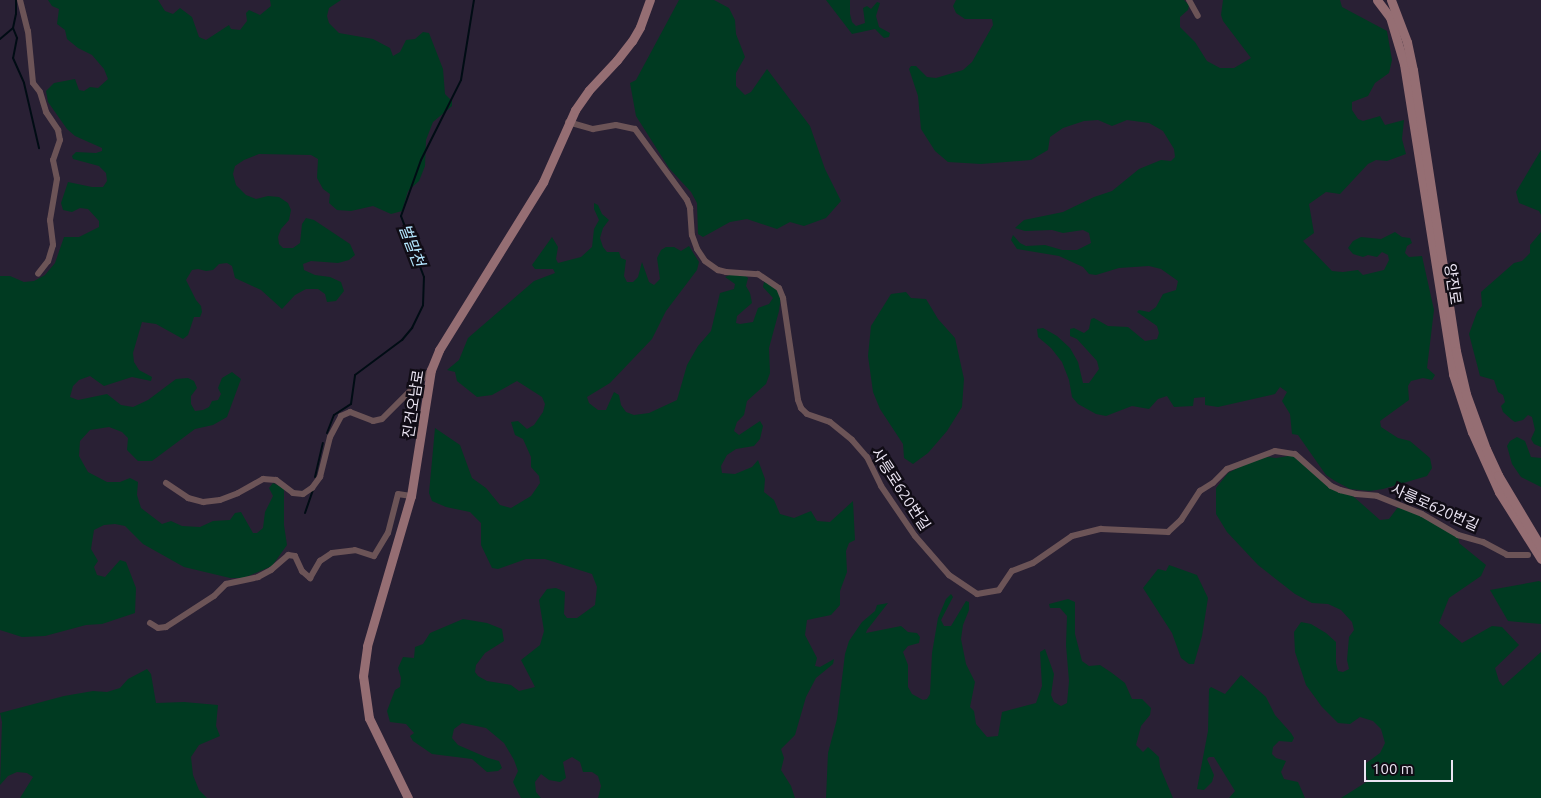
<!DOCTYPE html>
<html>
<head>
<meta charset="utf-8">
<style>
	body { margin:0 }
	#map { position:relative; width:1541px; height:798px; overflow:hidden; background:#292034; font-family:Ubuntu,"Noto Sans KR",sans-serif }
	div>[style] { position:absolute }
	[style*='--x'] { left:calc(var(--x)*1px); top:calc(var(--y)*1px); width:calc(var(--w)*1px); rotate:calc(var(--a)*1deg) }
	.green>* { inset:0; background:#003a21 }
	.stream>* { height:2px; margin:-1px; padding:0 1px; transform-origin:1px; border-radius:1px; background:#000c14 }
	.street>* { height:6px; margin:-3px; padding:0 3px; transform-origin:3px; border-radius:3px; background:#6c5457 }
	.secondary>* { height:9px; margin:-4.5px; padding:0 4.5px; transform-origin:4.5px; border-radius:4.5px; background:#956e73 }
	span { translate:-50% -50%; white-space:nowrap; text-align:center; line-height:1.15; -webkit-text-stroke:5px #100c15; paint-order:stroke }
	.street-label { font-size:15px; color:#eae4f2 }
	.water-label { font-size:16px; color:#b4e7ff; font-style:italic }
	.scale { position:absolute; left:1364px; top:760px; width:89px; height:22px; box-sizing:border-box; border:2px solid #eae4f2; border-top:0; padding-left:6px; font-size:15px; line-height:18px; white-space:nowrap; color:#eae4f2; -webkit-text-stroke:4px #100c15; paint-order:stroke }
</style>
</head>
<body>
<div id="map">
	<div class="green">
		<div style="clip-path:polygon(48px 0,158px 0,165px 11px,173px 14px,180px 8px,192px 17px,199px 37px,206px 40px,229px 25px,231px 29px,240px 30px,247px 21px,246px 13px,249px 10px,260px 15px,271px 6px,270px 0,341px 0,329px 8px,327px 16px,329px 23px,339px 33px,373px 39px,390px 48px,393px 56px,400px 52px,406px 40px,415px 39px,423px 32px,429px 33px,443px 69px,445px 94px,452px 101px,452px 106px,433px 122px,426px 140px,425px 166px,419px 181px,408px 191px,402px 211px,391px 214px,373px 206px,351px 211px,337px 210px,329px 203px,330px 194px,323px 189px,317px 178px,318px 159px,311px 155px,259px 154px,244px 160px,235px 166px,233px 174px,236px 185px,246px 195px,256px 199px,268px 196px,279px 197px,288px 203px,291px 210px,289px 220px,281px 229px,278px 237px,279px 244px,283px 248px,293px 248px,300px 243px,302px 224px,306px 218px,314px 220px,350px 244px,355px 255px,349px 260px,338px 263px,311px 261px,303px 264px,304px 270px,315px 275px,330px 277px,341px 282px,344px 291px,336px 301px,327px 302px,325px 294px,318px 289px,306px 289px,295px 295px,282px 309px,261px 290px,235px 278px,232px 266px,227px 263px,219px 264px,213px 270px,206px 271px,198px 269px,192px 270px,186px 280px,196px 300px,201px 306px,202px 312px,200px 317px,194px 317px,188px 335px,183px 339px,156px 324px,142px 322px,133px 353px,134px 362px,139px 370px,152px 377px,151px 381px,132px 377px,104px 386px,90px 376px,79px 380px,73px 386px,70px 397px,78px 400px,107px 394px,121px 405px,133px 407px,148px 400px,176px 379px,188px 378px,194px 381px,197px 388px,191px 396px,191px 404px,195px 411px,203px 410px,209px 407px,212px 401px,218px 400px,221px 394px,218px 388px,222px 378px,232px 372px,241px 379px,227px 417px,213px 425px,195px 429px,152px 461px,138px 461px,127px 450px,128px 438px,122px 432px,109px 427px,90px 430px,80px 441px,79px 456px,88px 472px,107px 482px,120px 482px,130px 478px,138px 482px,137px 495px,141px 508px,162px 524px,171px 521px,182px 526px,200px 527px,213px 521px,230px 520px,235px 513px,241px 512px,253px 533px,257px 533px,263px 528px,265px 512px,273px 496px,269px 488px,273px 483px,284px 488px,284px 525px,287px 545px,272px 566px,244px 578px,230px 578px,184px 567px,143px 544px,125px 526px,115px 524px,104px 525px,94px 530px,91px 549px,98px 561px,94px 567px,97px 575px,105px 577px,120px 560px,126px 562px,136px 588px,135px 613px,102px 624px,86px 625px,45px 636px,22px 637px,0 630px,0 276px,10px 276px,24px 282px,34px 281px,45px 275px,55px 263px,64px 237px,79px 237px,99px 227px,99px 221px,88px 209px,80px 208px,72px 212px,63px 210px,61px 203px,68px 182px,92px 187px,103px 187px,107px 181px,106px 173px,99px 166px,73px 159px,72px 156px,76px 152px,96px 153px,102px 151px,102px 148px,75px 136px,67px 129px,48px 102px,46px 91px,54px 83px,75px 79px,79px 90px,84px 91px,90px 87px,98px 88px,108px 79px,104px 69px,92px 55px,78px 48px,67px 39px,65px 30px,57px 24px,59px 9px,52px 6px)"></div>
		<div style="clip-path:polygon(679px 0,714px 0,729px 8px,735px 20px,736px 34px,745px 57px,736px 73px,736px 86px,745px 95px,751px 92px,767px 69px,810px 126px,825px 169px,841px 201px,826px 218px,804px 226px,790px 222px,777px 229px,747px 219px,730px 222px,703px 237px,698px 234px,697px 203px,691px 192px,669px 168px,636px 116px,630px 83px,636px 80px)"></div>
		<div style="clip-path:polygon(826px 0,850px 0,850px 14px,852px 22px,856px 26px,865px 23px,863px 8px,867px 6px,871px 9px,877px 2px,880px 3px,876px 16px,879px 27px,890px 33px,889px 37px,884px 38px,875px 29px,852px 34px)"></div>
		<div style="clip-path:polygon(956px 0,1184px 0,1189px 5px,1188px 10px,1180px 17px,1180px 27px,1195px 42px,1207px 61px,1220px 68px,1234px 68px,1251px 58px,1223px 21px,1221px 15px,1223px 0,1340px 0,1342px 7px,1387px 31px,1392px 60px,1389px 73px,1375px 83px,1368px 96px,1352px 102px,1352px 110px,1358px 119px,1363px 121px,1380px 116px,1385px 125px,1404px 120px,1402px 139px,1406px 154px,1387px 161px,1376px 160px,1368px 164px,1340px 194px,1326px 192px,1309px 204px,1314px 233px,1303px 241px,1332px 271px,1343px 272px,1358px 270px,1363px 275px,1384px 270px,1389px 260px,1388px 255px,1382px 252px,1377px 257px,1368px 255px,1363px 257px,1353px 254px,1348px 248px,1353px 241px,1361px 237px,1381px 239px,1395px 232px,1402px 237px,1410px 238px,1412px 243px,1407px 246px,1405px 253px,1409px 257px,1422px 256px,1434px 310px,1427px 368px,1435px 375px,1432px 380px,1423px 378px,1411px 381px,1408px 386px,1409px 400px,1380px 421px,1381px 427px,1398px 438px,1410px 441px,1430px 458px,1432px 468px,1427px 476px,1383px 489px,1370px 491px,1350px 489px,1335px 481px,1326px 475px,1298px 435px,1292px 434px,1290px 414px,1282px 401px,1287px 392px,1280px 387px,1275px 394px,1218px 407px,1205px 405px,1205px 397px,1194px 398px,1193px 406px,1174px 407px,1167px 396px,1158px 399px,1149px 409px,1132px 406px,1106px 416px,1096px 414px,1078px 404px,1072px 397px,1069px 380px,1062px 362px,1051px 348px,1038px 337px,1037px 329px,1043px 328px,1057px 336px,1070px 348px,1078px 362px,1083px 383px,1089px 383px,1099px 369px,1097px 361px,1077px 339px,1070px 336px,1070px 329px,1074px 328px,1084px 333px,1089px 329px,1091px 319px,1094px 318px,1108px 326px,1128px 327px,1145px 341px,1157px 339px,1159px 333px,1157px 326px,1137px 312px,1139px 310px,1149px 312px,1156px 307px,1163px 294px,1176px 290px,1178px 281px,1161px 269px,1149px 266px,1119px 268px,1096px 275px,1089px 274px,1083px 267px,1059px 256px,1017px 249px,1011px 240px,1013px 235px,1020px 243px,1026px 246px,1045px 245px,1062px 250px,1077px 250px,1091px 243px,1089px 233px,1083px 230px,1063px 233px,1052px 230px,1025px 231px,1015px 228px,1024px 220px,1063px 212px,1094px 197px,1112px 191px,1139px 169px,1161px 160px,1171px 161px,1175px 157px,1174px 149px,1163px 131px,1149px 123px,1127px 120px,1112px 126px,1098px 120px,1084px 121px,1063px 128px,1050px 137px,1048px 150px,1031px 160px,981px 164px,948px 162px,935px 151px,921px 129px,918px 96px,909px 69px,911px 66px,916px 66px,927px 77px,936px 78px,963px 70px,972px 62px,993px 25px,992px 19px,965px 19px,956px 13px,953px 6px)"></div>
		<div style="clip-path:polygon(1541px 150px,1541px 215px,1539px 211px,1519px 203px,1516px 192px)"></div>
		<div style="clip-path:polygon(594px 203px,598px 205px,602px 214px,609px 220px,603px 228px,600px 238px,603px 247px,607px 252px,619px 252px,621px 258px,626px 260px,624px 276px,627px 282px,633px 282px,638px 277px,642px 262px,649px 282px,654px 285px,660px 279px,657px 258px,661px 250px,666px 247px,674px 247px,681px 251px,689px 246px,699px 262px,697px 270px,666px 311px,652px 339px,610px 383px,587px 397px,589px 403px,598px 410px,606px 410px,614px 392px,619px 395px,621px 405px,626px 412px,634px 415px,649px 413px,677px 400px,687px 365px,698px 346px,711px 331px,720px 293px,734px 289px,735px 284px,725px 277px,732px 274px,743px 274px,748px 278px,746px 286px,750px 293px,752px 303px,737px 316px,736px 323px,740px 324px,753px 322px,758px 308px,769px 304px,773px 298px,763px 287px,764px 282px,774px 285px,781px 296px,779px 311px,769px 348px,770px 373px,766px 384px,747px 401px,744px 415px,737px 422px,734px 431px,739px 435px,760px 421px,763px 426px,760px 439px,754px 446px,736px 449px,727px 455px,721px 466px,722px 473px,735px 474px,752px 467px,758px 460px,765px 479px,764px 492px,774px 500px,780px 514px,794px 518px,811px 511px,817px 521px,830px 522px,853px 501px,855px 540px,849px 543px,846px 551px,847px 572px,840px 591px,840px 605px,831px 615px,807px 620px,805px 635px,817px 658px,815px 666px,820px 667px,834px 659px,833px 664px,816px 678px,806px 697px,795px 735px,781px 749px,784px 758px,781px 770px,791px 786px,795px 798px,598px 798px,601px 786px,598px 776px,592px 772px,583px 772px,580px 762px,572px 757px,563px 762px,566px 778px,560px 782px,549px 780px,541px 774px,535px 782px,536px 792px,541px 798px,521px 798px,513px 782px,518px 771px,514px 760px,504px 743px,486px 728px,462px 723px,454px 729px,452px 738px,458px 745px,488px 758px,499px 761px,502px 768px,498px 771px,487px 772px,472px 759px,432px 754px,413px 741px,410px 736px,414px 733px,406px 724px,390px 722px,387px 711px,395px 690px,400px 687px,401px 678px,398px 668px,403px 657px,414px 658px,415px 647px,423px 644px,430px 633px,463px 619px,487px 623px,502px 629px,504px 641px,485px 653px,476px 665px,475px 672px,478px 676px,487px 681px,511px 685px,519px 691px,535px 687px,521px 660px,540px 645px,544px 631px,539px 600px,547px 589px,556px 588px,565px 592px,564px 614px,567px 618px,577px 618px,595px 605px,597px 587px,592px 574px,545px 559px,526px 559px,498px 569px,492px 568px,481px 545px,481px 523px,470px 512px,446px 507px,432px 501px,429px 493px,435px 428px,460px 445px,472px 478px,486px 488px,500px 505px,511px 508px,531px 496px,540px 483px,539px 476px,531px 467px,531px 457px,523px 439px,515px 435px,511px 422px,518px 421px,527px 429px,534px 425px,543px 412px,545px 404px,542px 397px,517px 381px,492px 395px,477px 397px,457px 381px,455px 372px,447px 370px,459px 360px,468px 338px,534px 281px,555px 273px,553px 269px,535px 269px,532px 265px,552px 237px,558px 247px,556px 259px,558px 263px,581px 257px,592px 247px,594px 229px,599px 220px,594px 209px)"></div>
		<div style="clip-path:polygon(1541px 232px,1541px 447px,1534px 444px,1531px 439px,1535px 430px,1532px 417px,1528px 415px,1523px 420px,1515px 422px,1512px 420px,1503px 412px,1501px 406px,1505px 402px,1503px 395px,1498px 392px,1494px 380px,1480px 376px,1469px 334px,1477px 312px,1482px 306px,1481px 292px,1514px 263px,1522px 261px,1530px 253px,1530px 245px)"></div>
		<div style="clip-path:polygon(906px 292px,911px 298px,926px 299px,938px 319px,955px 338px,964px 379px,962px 407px,947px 431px,928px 453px,913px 464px,904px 458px,903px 444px,880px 409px,873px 392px,868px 356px,871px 326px,891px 294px)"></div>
		<div style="clip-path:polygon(1517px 437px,1525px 441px,1531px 457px,1541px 458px,1541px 487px,1521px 477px,1512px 464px,1507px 446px,1510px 441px)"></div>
		<div style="clip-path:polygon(1295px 455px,1338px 490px,1354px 497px,1380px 520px,1389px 519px,1398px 507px,1425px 517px,1458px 535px,1459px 543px,1486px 565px,1481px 576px,1449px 598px,1439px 623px,1462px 643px,1492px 626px,1502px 627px,1519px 645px,1495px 668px,1499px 681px,1503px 686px,1541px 652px,1541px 798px,1341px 798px,1368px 781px,1364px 769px,1365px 764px,1380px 753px,1385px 743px,1381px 729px,1373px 721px,1360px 717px,1350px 724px,1338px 723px,1322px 707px,1306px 685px,1295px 652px,1294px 632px,1301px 622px,1311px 624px,1326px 633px,1336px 642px,1336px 663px,1338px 671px,1343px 672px,1349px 669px,1347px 660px,1349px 637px,1354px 630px,1352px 622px,1341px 610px,1328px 604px,1312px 603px,1295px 594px,1258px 565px,1227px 532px,1216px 514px,1216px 488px,1228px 473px,1261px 456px,1276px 458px)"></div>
		<div style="clip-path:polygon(1169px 565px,1197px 575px,1208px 598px,1202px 636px,1194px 664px,1189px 664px,1181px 658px,1172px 633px,1143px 588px,1158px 569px,1166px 571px)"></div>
		<div style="clip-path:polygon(1539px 581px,1541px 582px,1541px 624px,1508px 621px,1490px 590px)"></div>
		<div style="clip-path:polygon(951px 594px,953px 597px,941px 620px,944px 626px,951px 626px,966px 601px,969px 602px,969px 610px,963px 625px,961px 639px,966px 664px,975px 682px,970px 707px,974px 711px,976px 724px,987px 737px,998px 736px,1002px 712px,1036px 703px,1042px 686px,1040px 652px,1045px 649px,1054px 674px,1051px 695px,1054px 702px,1061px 706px,1067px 703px,1069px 681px,1066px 645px,1067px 616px,1060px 608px,1050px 608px,1049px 604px,1068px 599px,1075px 602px,1075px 634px,1082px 661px,1089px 666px,1100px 665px,1112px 673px,1125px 683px,1132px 699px,1142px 699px,1151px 708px,1150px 715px,1141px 726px,1136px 745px,1143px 752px,1148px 747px,1159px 757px,1160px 767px,1173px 798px,826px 798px,828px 753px,837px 719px,845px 654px,849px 641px,862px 622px,875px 611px,877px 605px,888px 603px,867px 630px,866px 633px,901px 626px,908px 632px,917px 633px,920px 637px,919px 643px,908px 646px,903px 652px,908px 665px,908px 687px,912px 694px,923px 700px,927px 699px,930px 694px,932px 653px,938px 618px,946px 599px)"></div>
		<div style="clip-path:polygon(147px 669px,151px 674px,156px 703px,184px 702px,218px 705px,216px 726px,220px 736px,199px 745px,191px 757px,193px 775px,199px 790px,207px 798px,20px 798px,33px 777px,27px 773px,17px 772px,8px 776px,0 785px,2px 722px,0 713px,64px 696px,93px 691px,107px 692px,120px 688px,128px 679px)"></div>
		<div style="clip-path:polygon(1241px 675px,1266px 697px,1275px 715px,1291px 733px,1294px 738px,1292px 742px,1279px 741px,1273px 747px,1272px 754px,1276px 758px,1286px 761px,1281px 772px,1284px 779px,1298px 782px,1305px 798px,1229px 798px,1235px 791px,1214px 757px,1209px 757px,1207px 759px,1214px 775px,1212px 782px,1204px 790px,1197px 789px,1208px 731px,1209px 689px,1211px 687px,1225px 694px)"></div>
	</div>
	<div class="stream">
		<div style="--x:13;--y:28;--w:11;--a:68"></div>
		<div style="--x:17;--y:38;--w:20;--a:101"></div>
		<div style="--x:13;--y:58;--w:27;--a:66"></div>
		<div style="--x:24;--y:83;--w:67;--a:77"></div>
		<div style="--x:0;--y:39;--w:17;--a:-40"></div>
		<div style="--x:13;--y:28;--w:14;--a:-78"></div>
		<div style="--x:16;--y:14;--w:14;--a:-90"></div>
		<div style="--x:327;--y:433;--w:19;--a:-69"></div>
		<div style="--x:334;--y:415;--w:20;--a:-33"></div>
		<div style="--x:351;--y:404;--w:29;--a:-82"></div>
		<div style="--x:355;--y:375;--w:59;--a:-36.7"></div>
		<div style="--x:402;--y:340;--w:16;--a:-50"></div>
		<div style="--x:412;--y:328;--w:25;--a:-64"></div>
		<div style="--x:423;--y:305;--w:28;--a:-88"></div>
		<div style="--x:424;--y:277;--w:65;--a:-110.7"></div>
		<div style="--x:401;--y:216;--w:59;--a:-70.3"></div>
		<div style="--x:421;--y:160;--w:89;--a:-63.4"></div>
		<div style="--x:461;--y:80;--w:81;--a:-80.8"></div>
		<div style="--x:315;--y:477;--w:35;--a:-77"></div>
		<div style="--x:305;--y:513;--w:24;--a:-71"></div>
	</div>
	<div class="street">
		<div style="--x:20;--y:0;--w:32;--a:76"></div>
		<div style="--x:28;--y:31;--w:52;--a:84.5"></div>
		<div style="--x:33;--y:83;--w:11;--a:52"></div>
		<div style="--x:40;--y:92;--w:21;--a:73"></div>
		<div style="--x:46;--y:112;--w:22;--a:56"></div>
		<div style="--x:58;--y:130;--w:10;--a:79"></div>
		<div style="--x:60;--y:140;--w:21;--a:109"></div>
		<div style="--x:53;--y:160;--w:19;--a:78"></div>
		<div style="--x:57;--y:179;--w:42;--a:99.7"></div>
		<div style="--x:50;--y:220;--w:25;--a:83"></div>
		<div style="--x:53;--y:245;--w:17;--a:107"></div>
		<div style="--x:48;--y:261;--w:16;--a:128"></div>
		<div style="--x:1189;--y:0;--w:18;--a:61"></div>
		<div style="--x:568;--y:122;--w:26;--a:16"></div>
		<div style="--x:593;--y:129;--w:23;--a:-10"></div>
		<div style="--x:616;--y:125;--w:19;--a:12"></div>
		<div style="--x:635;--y:129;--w:88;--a:53.8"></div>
		<div style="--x:687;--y:200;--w:9;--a:69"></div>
		<div style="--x:690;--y:208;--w:27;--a:86"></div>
		<div style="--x:692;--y:235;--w:15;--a:70"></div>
		<div style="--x:697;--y:249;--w:14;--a:56"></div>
		<div style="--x:705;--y:261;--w:16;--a:35"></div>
		<div style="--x:718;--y:270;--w:8;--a:14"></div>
		<div style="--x:726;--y:272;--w:32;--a:4"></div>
		<div style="--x:758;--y:274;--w:25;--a:34"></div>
		<div style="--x:779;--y:288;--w:11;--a:68"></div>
		<div style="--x:783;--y:298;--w:103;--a:81.6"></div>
		<div style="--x:798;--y:400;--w:9;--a:69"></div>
		<div style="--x:801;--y:408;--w:8;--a:45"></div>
		<div style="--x:807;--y:414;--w:24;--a:19"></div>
		<div style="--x:830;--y:422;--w:28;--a:39"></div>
		<div style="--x:852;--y:440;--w:23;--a:49"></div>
		<div style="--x:867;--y:457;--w:32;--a:64"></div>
		<div style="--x:881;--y:486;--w:60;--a:55.8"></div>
		<div style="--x:915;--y:536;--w:52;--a:48.9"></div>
		<div style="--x:949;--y:575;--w:34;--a:34"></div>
		<div style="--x:977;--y:594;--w:22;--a:-10"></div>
		<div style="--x:999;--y:590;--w:23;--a:-56"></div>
		<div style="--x:1012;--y:571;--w:22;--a:-21"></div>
		<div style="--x:1033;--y:563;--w:47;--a:-34.7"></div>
		<div style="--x:1072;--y:536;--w:30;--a:-14"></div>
		<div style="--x:1101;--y:529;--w:67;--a:2.6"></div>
		<div style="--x:1168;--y:532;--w:18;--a:-43"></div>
		<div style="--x:1181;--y:520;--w:35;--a:-57"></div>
		<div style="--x:1200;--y:491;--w:15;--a:-32"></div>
		<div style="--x:1213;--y:483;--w:20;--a:-45"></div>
		<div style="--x:1227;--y:469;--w:51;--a:-20.6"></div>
		<div style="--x:1275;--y:451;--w:20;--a:9"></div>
		<div style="--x:1295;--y:454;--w:48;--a:41.6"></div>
		<div style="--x:1331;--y:486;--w:10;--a:24"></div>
		<div style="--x:1340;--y:490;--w:16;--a:14"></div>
		<div style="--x:1356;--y:494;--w:21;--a:5"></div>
		<div style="--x:1377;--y:496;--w:48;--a:21.8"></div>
		<div style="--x:1422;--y:514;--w:42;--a:30.3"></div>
		<div style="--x:1458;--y:535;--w:26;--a:16"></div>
		<div style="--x:1483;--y:542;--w:27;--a:28"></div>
		<div style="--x:1507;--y:555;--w:21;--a:0"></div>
		<div style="--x:166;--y:483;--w:27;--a:34"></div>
		<div style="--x:188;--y:498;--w:16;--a:15"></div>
		<div style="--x:203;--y:502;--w:17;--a:-7"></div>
		<div style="--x:220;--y:500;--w:19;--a:-21"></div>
		<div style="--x:238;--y:493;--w:29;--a:-29"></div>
		<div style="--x:263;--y:479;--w:13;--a:4"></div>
		<div style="--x:276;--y:480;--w:21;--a:37"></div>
		<div style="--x:293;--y:493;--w:10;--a:6"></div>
		<div style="--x:303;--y:494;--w:11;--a:-34"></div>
		<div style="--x:312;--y:488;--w:14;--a:-54"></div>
		<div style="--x:320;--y:477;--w:41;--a:-76"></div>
		<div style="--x:330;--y:437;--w:24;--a:-62"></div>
		<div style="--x:341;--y:416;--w:10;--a:-24"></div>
		<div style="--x:350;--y:412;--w:25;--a:21"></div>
		<div style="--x:373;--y:421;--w:9;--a:-13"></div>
		<div style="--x:382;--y:419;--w:69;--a:-45"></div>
		<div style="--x:150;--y:623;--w:9;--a:32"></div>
		<div style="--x:158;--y:628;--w:8;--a:-7"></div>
		<div style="--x:166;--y:627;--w:57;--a:-32.9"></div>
		<div style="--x:214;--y:596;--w:17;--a:-45"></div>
		<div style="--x:226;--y:584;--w:33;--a:-12"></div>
		<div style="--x:258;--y:577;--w:15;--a:-28"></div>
		<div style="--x:271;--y:570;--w:23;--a:-41"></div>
		<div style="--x:288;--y:555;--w:7;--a:8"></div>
		<div style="--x:295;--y:556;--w:17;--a:65"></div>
		<div style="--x:302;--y:571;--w:11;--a:41"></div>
		<div style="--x:310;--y:578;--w:20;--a:-60"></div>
		<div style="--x:320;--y:561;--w:14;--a:-34"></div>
		<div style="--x:332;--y:553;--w:23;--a:-7"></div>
		<div style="--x:355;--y:550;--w:20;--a:18"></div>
		<div style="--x:374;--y:556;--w:27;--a:-59"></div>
		<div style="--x:388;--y:533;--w:40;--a:-75.6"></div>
		<div style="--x:398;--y:494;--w:13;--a:9"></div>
	</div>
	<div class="secondary">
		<div style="--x:1377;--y:0;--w:21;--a:53"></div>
		<div style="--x:1390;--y:17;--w:49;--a:73.4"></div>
		<div style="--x:1404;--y:64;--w:314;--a:81"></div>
		<div style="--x:1453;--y:374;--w:61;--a:71.9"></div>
		<div style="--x:1472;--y:432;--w:66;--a:65.8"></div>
		<div style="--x:1499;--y:492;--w:79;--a:57.9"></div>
		<div style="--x:1391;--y:0;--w:45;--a:69.1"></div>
		<div style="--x:1407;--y:42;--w:29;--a:78"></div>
		<div style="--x:1413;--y:70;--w:284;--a:81.3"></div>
		<div style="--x:1456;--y:351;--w:44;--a:76.9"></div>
		<div style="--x:1466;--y:394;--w:59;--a:70"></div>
		<div style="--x:1486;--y:449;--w:29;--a:65"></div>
		<div style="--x:1498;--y:475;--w:84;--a:59.2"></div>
		<div style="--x:408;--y:798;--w:89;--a:-116"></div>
		<div style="--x:369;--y:718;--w:42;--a:-98.1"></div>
		<div style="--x:363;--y:676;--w:30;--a:-82"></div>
		<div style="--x:367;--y:646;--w:156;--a:-73.7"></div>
		<div style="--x:411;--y:496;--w:128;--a:-81"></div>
		<div style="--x:431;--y:370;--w:22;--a:-68"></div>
		<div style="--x:439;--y:350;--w:198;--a:-58.2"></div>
		<div style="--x:543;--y:182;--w:79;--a:-66"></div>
		<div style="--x:575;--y:110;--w:24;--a:-55"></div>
		<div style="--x:589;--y:90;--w:41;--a:-47"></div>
		<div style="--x:617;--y:60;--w:24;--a:-52"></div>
		<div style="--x:632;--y:41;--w:16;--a:-60"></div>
		<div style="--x:640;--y:27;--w:29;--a:-70"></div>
	</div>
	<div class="street-label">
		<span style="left:1453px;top:284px;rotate:82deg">양진로</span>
		<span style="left:413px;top:404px;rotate:-81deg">진건오남로</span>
		<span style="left:901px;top:489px;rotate:57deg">사릉로620번길</span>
		<span style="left:1435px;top:507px;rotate:24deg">사릉로620번길</span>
	</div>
	<div class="water-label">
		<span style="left:412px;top:245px;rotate:69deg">벌말천</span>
	</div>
	<div class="scale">100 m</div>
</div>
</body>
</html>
